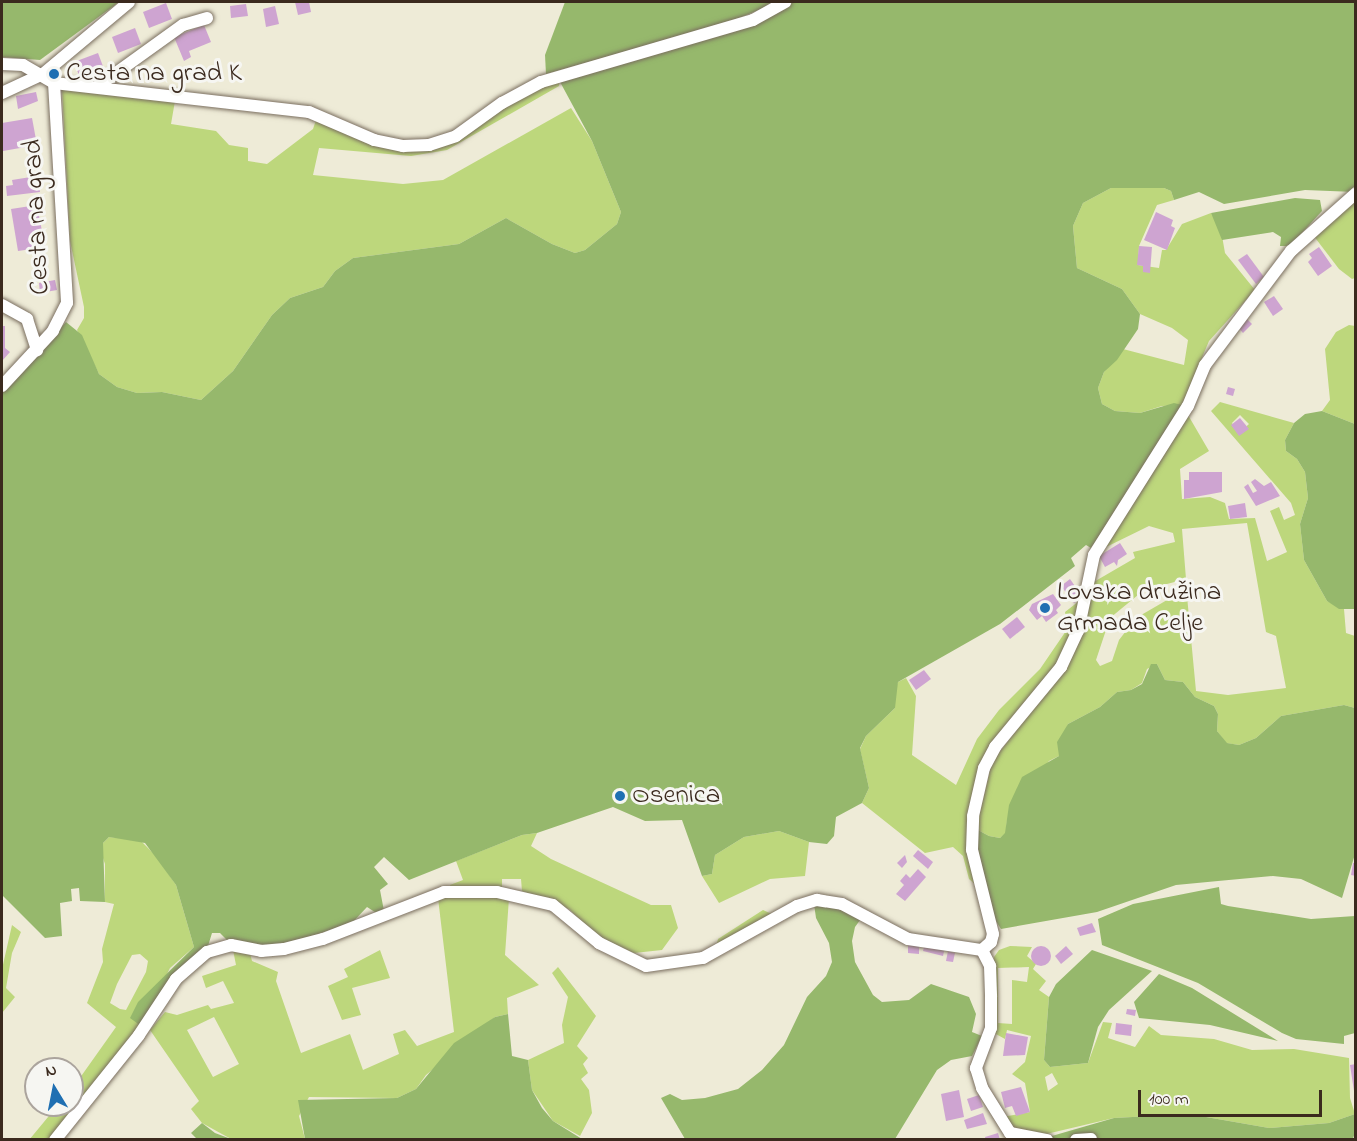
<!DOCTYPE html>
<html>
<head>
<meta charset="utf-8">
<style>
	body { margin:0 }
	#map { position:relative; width:1357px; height:1141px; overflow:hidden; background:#eeebd7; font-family:"Indie Flower",sans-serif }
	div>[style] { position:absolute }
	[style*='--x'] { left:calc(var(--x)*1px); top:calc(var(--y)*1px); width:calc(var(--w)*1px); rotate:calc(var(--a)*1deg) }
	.green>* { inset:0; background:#bdd77c }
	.forest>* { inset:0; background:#96b86c }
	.building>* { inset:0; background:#cea4d1 }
	.round { border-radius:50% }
	.roads { filter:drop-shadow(0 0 2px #7a6e5f) drop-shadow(0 0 2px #7a6e5f) }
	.street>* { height:12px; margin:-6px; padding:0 6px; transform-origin:6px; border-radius:6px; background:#fff }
	.dots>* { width:16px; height:16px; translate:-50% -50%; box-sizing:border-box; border:3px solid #f6f6f2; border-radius:50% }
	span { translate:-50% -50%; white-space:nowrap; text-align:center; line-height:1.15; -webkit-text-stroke:6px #f6f6f2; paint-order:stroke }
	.poi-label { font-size:27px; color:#3b2a1e }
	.left { translate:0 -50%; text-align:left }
	.street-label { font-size:27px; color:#3b2a1e }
	.frame { position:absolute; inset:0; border:3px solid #3b2a1e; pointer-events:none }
	.north { position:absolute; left:24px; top:1057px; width:60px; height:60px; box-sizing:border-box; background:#f6f6f2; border:2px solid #aba49d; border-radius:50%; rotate:350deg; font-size:16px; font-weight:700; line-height:24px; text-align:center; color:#3b2a1e }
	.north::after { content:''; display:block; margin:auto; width:21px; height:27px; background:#1f6fb2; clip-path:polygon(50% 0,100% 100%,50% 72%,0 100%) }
	.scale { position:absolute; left:1138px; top:1090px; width:184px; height:27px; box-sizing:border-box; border:3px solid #3b2a1e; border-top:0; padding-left:8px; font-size:18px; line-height:21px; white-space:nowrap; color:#3b2a1e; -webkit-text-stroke:4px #f6f6f2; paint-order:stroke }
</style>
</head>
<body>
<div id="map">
	<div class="green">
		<div style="clip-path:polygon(559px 80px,559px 86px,447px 150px,411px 156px,319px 148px,313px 175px,403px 184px,443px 180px,571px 108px,592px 141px,621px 212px,617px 224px,585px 250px,575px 253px,552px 244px,506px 218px,459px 244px,353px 258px,335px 271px,323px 287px,290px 298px,272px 315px,233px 371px,201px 400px,162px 392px,137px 393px,117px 387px,99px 374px,77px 330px,84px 318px,84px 307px,70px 241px,62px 89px,175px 101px,171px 124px,216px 131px,229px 145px,248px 148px,248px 161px,267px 164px,313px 129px,316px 120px,425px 151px,525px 93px)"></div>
		<div style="clip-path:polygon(1111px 188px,1164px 188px,1171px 191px,1174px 200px,1157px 205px,1139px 246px,1138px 265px,1159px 268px,1162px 250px,1166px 250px,1182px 224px,1211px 213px,1221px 230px,1225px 253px,1255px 290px,1209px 341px,1182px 405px,1162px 406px,1140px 413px,1115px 411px,1102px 404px,1098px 388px,1104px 372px,1123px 349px,1184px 365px,1188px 340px,1172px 328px,1140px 314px,1122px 289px,1077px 268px,1073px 226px,1083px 203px)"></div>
		<div style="clip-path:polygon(1355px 199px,1355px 278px,1352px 279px,1339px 269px,1313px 235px)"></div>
		<div style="clip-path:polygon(1349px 325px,1355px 326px,1355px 424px,1322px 411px,1330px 400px,1325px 349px,1336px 332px)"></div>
		<div style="clip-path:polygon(evenodd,1220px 402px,1294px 423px,1285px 440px,1286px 451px,1297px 459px,1305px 472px,1308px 498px,1300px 524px,1304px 560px,1327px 601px,1344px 609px,1346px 633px,1355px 636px,1355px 708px,1344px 705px,1281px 716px,1256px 738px,1239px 745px,1226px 743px,1217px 731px,1218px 714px,1214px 706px,1195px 697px,1183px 682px,1165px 680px,1157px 664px,1147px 669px,1142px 683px,1131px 690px,1117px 692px,1100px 707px,1068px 724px,1059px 756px,1049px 761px,1007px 820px,1006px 833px,1000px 838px,989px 836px,976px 829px,992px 762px,1066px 665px,1092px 583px,1135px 558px,1133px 552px,1175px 542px,1173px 533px,1149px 526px,1100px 550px,1188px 415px,1209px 451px,1180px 469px,1182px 499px,1210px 497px,1225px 503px,1229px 519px,1255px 518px,1267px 561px,1287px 552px,1270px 511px,1279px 507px,1284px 520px,1295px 515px,1291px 503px,1211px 411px,1220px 402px,1240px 415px,1249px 424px,1239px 433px,1232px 423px,1240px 415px,1220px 402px,1247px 523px,1266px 632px,1276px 636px,1286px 688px,1228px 695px,1196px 691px,1187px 596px,1167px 600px,1136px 618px,1119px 640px,1112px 661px,1100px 666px,1096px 660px,1110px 618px,1144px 590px,1186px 579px,1182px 529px,1247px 523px)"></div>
		<div style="clip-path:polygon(1083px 598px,1059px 665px,1016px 718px,974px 787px,976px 885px,969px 879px,963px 856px,953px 847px,925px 853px,862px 803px,869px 788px,860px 749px,866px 736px,895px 708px,895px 690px,898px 682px,906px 678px,916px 696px,912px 755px,956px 785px,977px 739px,999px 710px,1040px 669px,1068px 628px,1065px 612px)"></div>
		<div style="clip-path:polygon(779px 831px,809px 842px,805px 876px,770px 879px,719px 903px,702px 876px,712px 874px,715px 855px,744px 837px)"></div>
		<div style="clip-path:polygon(537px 833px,531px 846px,551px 859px,651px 905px,671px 905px,678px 928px,662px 950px,634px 953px,602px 941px,569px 909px,522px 891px,521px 879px,502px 879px,502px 890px,451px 889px,450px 885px,463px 880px,456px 861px,522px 835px)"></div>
		<div style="clip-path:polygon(evenodd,109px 837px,140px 840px,156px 856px,176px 885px,194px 947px,170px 968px,141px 1026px,51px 1139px,29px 1140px,58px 1105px,72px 1105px,72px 1089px,116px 1027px,87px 1003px,103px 962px,102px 949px,114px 904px,105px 902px,105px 864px,101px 852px,103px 843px,109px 837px,140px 954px,148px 961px,146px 972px,126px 1010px,120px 1009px,110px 1003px,117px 984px,132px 955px,140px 954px)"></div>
		<div style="clip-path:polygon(evenodd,486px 896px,509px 898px,505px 955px,539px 985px,507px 998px,508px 1014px,495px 1017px,426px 1075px,416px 1089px,397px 1098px,309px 1097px,299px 1116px,305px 1139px,231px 1139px,202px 1123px,191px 1109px,199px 1101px,150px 1030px,165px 1012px,177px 1015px,208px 1005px,211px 1009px,234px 1003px,223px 981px,206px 988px,202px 976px,236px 965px,233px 950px,250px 953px,252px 961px,278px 972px,276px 981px,301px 1053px,350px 1034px,363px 1070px,399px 1054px,393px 1034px,405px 1030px,417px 1046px,454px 1032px,438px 898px,486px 896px,214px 1017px,239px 1064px,213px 1077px,187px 1030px,214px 1017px)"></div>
		<div style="clip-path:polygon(763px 910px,774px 915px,716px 947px,718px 939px)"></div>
		<div style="clip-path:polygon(12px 925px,21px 932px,12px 953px,6px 988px,15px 997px,2px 1013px,2px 969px)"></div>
		<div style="clip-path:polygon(evenodd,1010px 946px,1032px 947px,1027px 956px,1036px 964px,1033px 969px,1046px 981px,1039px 990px,1049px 997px,1044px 1060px,1050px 1067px,1088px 1063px,1103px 1022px,1112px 1023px,1108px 1038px,1135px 1047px,1149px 1026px,1161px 1035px,1214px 1039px,1252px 1050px,1294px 1049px,1349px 1058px,1350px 1098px,1355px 1114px,1329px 1123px,1269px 1128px,1189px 1114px,1114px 1118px,1025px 1139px,1002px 1117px,1030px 1112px,1025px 1083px,1012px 1074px,1025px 1062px,1031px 1036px,1007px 1030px,1005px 1039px,994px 1033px,994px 957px,999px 950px,1010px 946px,1029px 967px,1027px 982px,1012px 980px,1012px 1024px,998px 1023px,998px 968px,1029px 967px,1010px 946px,1052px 1073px,1058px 1084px,1048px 1091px,1045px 1077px,1052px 1073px)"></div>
		<div style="clip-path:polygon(380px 950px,390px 978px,352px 988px,361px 1015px,342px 1020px,328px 986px,348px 977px,344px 969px)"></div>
		<div style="clip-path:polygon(558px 967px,596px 1016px,577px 1046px,588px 1058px,583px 1064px,588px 1073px,581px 1079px,589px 1090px,592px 1113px,580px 1136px,553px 1121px,532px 1090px,528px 1060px,564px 1043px,562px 1025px,568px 997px,552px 973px)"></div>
	</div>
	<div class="forest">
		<div style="clip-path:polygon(2px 2px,119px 2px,40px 60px,2px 57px)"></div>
		<div style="clip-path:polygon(565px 2px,778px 2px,727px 23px,546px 74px,545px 55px)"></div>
		<div style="clip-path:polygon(793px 2px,1355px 2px,1355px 192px,1305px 190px,1224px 204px,1199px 192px,1174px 200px,1171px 191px,1164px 188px,1111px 188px,1083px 203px,1073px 226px,1077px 268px,1122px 289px,1140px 314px,1138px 329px,1117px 360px,1104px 372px,1098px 388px,1102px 404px,1115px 411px,1140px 413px,1174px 403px,1182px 405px,1178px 417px,1091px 548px,1086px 545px,1071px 558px,1075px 566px,1000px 624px,898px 682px,895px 708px,866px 736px,860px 748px,869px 788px,862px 803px,836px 817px,834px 836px,827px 844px,809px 842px,779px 831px,744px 837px,715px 855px,712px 874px,702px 876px,682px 820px,645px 821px,613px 807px,537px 833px,522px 835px,409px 880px,384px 857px,374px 867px,388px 884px,380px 890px,384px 911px,378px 914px,367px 907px,352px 923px,271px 949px,229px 942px,220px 933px,212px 933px,208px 946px,141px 1026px,130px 1018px,138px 1002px,194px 947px,176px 885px,145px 843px,109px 837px,103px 843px,105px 902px,80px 901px,79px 888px,71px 889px,72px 901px,60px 903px,62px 936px,45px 938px,2px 895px,2px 393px,66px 322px,82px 335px,99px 374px,117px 387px,137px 393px,162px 392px,201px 400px,233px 371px,272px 315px,290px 298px,323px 287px,335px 271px,353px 258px,459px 244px,506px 218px,552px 244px,575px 253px,585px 250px,617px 224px,621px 212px,592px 141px,559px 80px,777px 13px)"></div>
		<div style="clip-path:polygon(1295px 198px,1320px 200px,1322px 211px,1290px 246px,1280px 246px,1281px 237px,1273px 232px,1222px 240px,1211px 213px)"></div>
		<div style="clip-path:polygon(1322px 411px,1355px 424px,1354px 609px,1339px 609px,1327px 601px,1304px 560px,1300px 524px,1308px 498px,1305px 472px,1297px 459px,1286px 451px,1285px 440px,1294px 423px,1305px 414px)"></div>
		<div style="clip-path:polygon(1151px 664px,1157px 664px,1165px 680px,1183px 682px,1195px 697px,1214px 706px,1218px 714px,1217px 731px,1227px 743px,1239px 745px,1256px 738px,1281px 716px,1344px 705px,1355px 708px,1355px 854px,1342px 898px,1301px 879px,1273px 876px,1218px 881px,1176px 885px,1097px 912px,1001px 929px,989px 910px,981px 877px,976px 829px,989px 836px,1000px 838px,1005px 833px,1009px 805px,1022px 777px,1059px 756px,1057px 742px,1068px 724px,1100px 707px,1117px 692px,1131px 690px,1142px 684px)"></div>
		<div style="clip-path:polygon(1219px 887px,1221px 904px,1228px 906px,1311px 919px,1355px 916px,1355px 1033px,1344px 1036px,1344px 1044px,1296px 1039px,1282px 1033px,1198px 983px,1102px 945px,1098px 919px,1133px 904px)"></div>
		<div style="clip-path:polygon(814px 904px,827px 904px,863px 916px,855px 927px,852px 941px,855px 962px,873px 995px,882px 1002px,909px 1000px,931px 984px,969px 997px,976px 1014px,972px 1032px,982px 1036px,972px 1056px,951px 1060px,937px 1070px,895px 1139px,685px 1139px,661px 1098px,670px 1094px,682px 1100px,705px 1098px,738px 1089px,762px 1070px,784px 1045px,807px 997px,826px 976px,832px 962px,829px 943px,816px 918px)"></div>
		<div style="clip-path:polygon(1092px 950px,1152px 971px,1109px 1010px,1098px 1027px,1088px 1063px,1050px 1067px,1044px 1060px,1049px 997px,1056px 984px)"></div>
		<div style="clip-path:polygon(1159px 974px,1192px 988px,1278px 1041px,1210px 1025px,1139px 1018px,1134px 1002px)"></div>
		<div style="clip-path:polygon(508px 1014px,512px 1056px,528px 1060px,532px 1090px,542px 1108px,553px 1121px,582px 1139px,305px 1139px,298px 1100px,397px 1098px,416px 1089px,454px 1043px,495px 1017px)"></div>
		<div style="clip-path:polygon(1189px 1114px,1269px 1128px,1329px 1123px,1355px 1114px,1355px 1132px,1353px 1139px,1038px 1140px,1114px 1118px)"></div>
		<div style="clip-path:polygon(202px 1123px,215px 1133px,231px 1139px,197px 1139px,191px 1133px)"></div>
	</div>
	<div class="building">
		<div style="clip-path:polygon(295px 2px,309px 2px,311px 12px,298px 15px)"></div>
		<div style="clip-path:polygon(166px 3px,172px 19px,149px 28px,143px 12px)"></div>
		<div style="clip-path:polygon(246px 4px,248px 16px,231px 18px,230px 6px)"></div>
		<div style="clip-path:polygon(275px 6px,279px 24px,266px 27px,263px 9px)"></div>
		<div style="clip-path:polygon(204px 25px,211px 42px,189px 51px,191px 57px,184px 61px,174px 37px)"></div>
		<div style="clip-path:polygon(135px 28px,141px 44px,118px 53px,112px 37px)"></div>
		<div style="clip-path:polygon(98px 53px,104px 69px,80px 78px,74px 62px)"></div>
		<div style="clip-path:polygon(36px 92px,38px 101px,18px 109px,16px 96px)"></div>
		<div style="clip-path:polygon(32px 118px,37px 145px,3px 151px,2px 123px)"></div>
		<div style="clip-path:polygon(37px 176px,40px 192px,7px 196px,6px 186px,13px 185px,12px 180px)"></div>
		<div style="clip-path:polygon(37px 205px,45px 247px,18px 251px,11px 209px)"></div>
		<div style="clip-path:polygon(1156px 212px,1173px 220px,1171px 226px,1175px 228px,1167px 250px,1144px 240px)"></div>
		<div style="clip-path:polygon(1139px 246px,1152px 247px,1150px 273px,1143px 272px,1143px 266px,1137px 265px)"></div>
		<div style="clip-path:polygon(1319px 247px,1332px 266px,1318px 276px,1308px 262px,1312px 258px,1309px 254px)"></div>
		<div style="clip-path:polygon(1247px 254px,1264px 277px,1256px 284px,1238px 260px)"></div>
		<div style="clip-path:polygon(55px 280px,57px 290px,40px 293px,39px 283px)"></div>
		<div style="clip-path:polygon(1274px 296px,1283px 309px,1273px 316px,1264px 302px)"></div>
		<div style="clip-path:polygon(1246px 318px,1252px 324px,1243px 333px,1237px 326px)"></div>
		<div style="clip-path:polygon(2px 326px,5px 326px,5px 348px,10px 352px,2px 361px)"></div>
		<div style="clip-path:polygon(1228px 387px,1235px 389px,1233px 396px,1226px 394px)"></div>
		<div style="clip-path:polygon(1240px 418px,1249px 429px,1239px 436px,1231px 425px)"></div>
		<div style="clip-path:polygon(1189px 472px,1222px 472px,1222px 492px,1184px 499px,1184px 480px,1189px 480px)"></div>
		<div style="clip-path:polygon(1255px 479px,1264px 486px,1271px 482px,1280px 496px,1256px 506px,1244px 487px,1248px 484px,1253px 493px,1257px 491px,1251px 482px)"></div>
		<div style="clip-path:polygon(1245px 503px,1247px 517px,1230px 519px,1228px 506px)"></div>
		<div style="clip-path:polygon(1120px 543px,1127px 554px,1118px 560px,1117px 566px,1114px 562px,1105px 567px,1099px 556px)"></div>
		<div style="clip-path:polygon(1070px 579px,1082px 596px,1074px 603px,1061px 586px)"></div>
		<div style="clip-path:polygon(1053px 594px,1061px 605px,1056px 610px,1058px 613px,1046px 622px,1042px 616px,1037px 620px,1029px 610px,1032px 604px)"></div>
		<div style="clip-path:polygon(1017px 617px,1025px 627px,1010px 639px,1002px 629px)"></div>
		<div style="clip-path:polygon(924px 670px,931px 679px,916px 690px,909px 680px)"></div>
		<div style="clip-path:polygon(918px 850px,933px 862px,928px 869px,913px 856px)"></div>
		<div style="clip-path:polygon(905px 855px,907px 862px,902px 868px,897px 863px)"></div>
		<div style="clip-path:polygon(1353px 863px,1356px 863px,1356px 876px,1351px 875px)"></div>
		<div style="clip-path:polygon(918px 869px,926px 877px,905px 901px,896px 894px,904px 885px,900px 881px,906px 874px,910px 878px)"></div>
		<div style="clip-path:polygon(1092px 923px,1096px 932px,1080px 936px,1077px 928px)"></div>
		<div style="clip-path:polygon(925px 943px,945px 947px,943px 956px,923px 951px)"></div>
		<div style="clip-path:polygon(908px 944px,919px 945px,919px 954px,908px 953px)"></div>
		<div class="round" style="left:1031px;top:946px;width:20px;height:20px"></div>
		<div style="clip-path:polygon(1066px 946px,1073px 954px,1061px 964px,1055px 956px)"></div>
		<div style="clip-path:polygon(948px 951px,955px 953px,953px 962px,946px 961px)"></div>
		<div style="clip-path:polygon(1127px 1009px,1136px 1010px,1135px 1016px,1126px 1014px)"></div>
		<div style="clip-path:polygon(1116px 1023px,1132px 1025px,1131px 1036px,1115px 1034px)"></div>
		<div style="clip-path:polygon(1006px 1033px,1028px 1037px,1025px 1055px,1003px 1056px)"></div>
		<div style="clip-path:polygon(1356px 1064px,1356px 1091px,1354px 1091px,1350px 1065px)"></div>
		<div style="clip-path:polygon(1021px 1087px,1030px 1112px,1016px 1116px,1012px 1106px,1005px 1108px,1001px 1092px)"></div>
		<div style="clip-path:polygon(959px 1090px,964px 1117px,946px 1121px,941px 1094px)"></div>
		<div style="clip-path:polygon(979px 1095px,983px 1107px,971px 1111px,967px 1099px)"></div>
		<div style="clip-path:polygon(983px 1113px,987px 1124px,967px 1129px,964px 1120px)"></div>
		<div style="clip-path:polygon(998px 1133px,1000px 1140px,986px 1140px,985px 1137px)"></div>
	</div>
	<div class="roads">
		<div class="street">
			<div style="--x:2;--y:64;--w:21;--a:3"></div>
			<div style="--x:23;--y:65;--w:36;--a:30"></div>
			<div style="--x:54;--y:83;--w:220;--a:86.6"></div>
			<div style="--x:67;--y:303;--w:31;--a:117"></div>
			<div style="--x:53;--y:331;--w:75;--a:132.8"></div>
			<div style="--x:54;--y:83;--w:257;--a:6.5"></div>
			<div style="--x:309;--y:112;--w:71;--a:23.3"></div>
			<div style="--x:374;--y:140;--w:30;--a:12"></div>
			<div style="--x:403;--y:146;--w:26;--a:-2"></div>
			<div style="--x:429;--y:145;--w:28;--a:-18"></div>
			<div style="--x:456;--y:136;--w:57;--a:-35.7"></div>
			<div style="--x:502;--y:103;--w:44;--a:-28.3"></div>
			<div style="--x:541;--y:82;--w:221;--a:-16.3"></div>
			<div style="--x:753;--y:20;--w:37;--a:-29"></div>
			<div style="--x:98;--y:86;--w:105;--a:-35.7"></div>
			<div style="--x:183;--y:25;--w:25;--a:-16"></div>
			<div style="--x:2;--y:93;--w:45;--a:-24.9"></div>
			<div style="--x:43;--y:74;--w:112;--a:-39.9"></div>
			<div style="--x:2;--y:305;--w:29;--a:29"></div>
			<div style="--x:27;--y:319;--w:33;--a:72"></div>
			<div style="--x:982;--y:950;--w:18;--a:63"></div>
			<div style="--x:990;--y:966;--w:31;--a:88"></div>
			<div style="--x:991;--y:997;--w:31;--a:90"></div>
			<div style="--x:991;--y:1028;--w:43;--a:110.6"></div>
			<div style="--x:976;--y:1068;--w:21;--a:73"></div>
			<div style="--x:982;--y:1088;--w:53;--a:58.1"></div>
			<div style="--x:1010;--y:1133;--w:38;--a:11"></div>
			<div style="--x:55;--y:1140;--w:134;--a:-51.3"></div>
			<div style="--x:139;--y:1035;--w:67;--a:-56.5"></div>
			<div style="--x:176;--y:979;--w:41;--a:-41.1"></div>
			<div style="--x:207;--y:952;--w:25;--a:-16"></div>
			<div style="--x:231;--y:945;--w:31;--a:11"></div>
			<div style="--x:261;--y:951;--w:23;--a:-5"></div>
			<div style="--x:284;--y:949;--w:40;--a:-14.4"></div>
			<div style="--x:323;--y:939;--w:130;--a:-21.2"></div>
			<div style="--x:444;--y:892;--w:53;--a:0"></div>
			<div style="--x:497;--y:892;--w:57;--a:13.1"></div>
			<div style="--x:553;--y:905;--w:60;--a:39.6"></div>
			<div style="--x:599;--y:943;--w:52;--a:26.1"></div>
			<div style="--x:646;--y:966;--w:58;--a:-8"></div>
			<div style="--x:703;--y:958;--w:107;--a:-29"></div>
			<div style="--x:797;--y:906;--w:21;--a:-17"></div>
			<div style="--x:817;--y:900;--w:25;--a:9"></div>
			<div style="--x:842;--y:904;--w:75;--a:27.9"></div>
			<div style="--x:908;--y:939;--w:75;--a:8.5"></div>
			<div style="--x:982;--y:950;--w:12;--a:-42"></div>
			<div style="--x:991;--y:942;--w:8;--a:-76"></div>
			<div style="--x:993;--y:934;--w:87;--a:-104"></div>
			<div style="--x:972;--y:850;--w:34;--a:-88"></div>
			<div style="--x:973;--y:816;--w:49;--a:-77.1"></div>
			<div style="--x:984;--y:768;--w:24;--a:-62"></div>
			<div style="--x:995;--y:747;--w:104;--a:-50.5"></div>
			<div style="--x:1061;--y:667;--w:40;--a:-65"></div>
			<div style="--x:1078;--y:631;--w:78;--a:-78.1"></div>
			<div style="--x:1094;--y:555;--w:176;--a:-57.8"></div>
			<div style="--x:1188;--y:406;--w:44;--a:-67.5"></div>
			<div style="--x:1205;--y:365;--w:143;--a:-53"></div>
			<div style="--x:1291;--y:251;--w:87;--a:-41.7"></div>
			<div style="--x:1076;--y:1140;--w:15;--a:-4"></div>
		</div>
	</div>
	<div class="dots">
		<div style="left:54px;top:74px;background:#1f6fb2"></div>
		<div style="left:1045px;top:608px;background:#1f6fb2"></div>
		<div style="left:620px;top:796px;background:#1f6fb2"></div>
	</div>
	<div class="poi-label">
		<span class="left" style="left:66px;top:74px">Cesta na grad K</span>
		<span class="left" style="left:1057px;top:608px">Lovska družina<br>Grmada Celje</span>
		<span class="left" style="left:632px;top:796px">Osenica</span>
	</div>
	<div class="street-label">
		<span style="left:37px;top:217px;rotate:-93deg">Cesta na grad</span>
	</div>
	<div class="frame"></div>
	<div class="north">N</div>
	<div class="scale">100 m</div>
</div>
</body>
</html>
